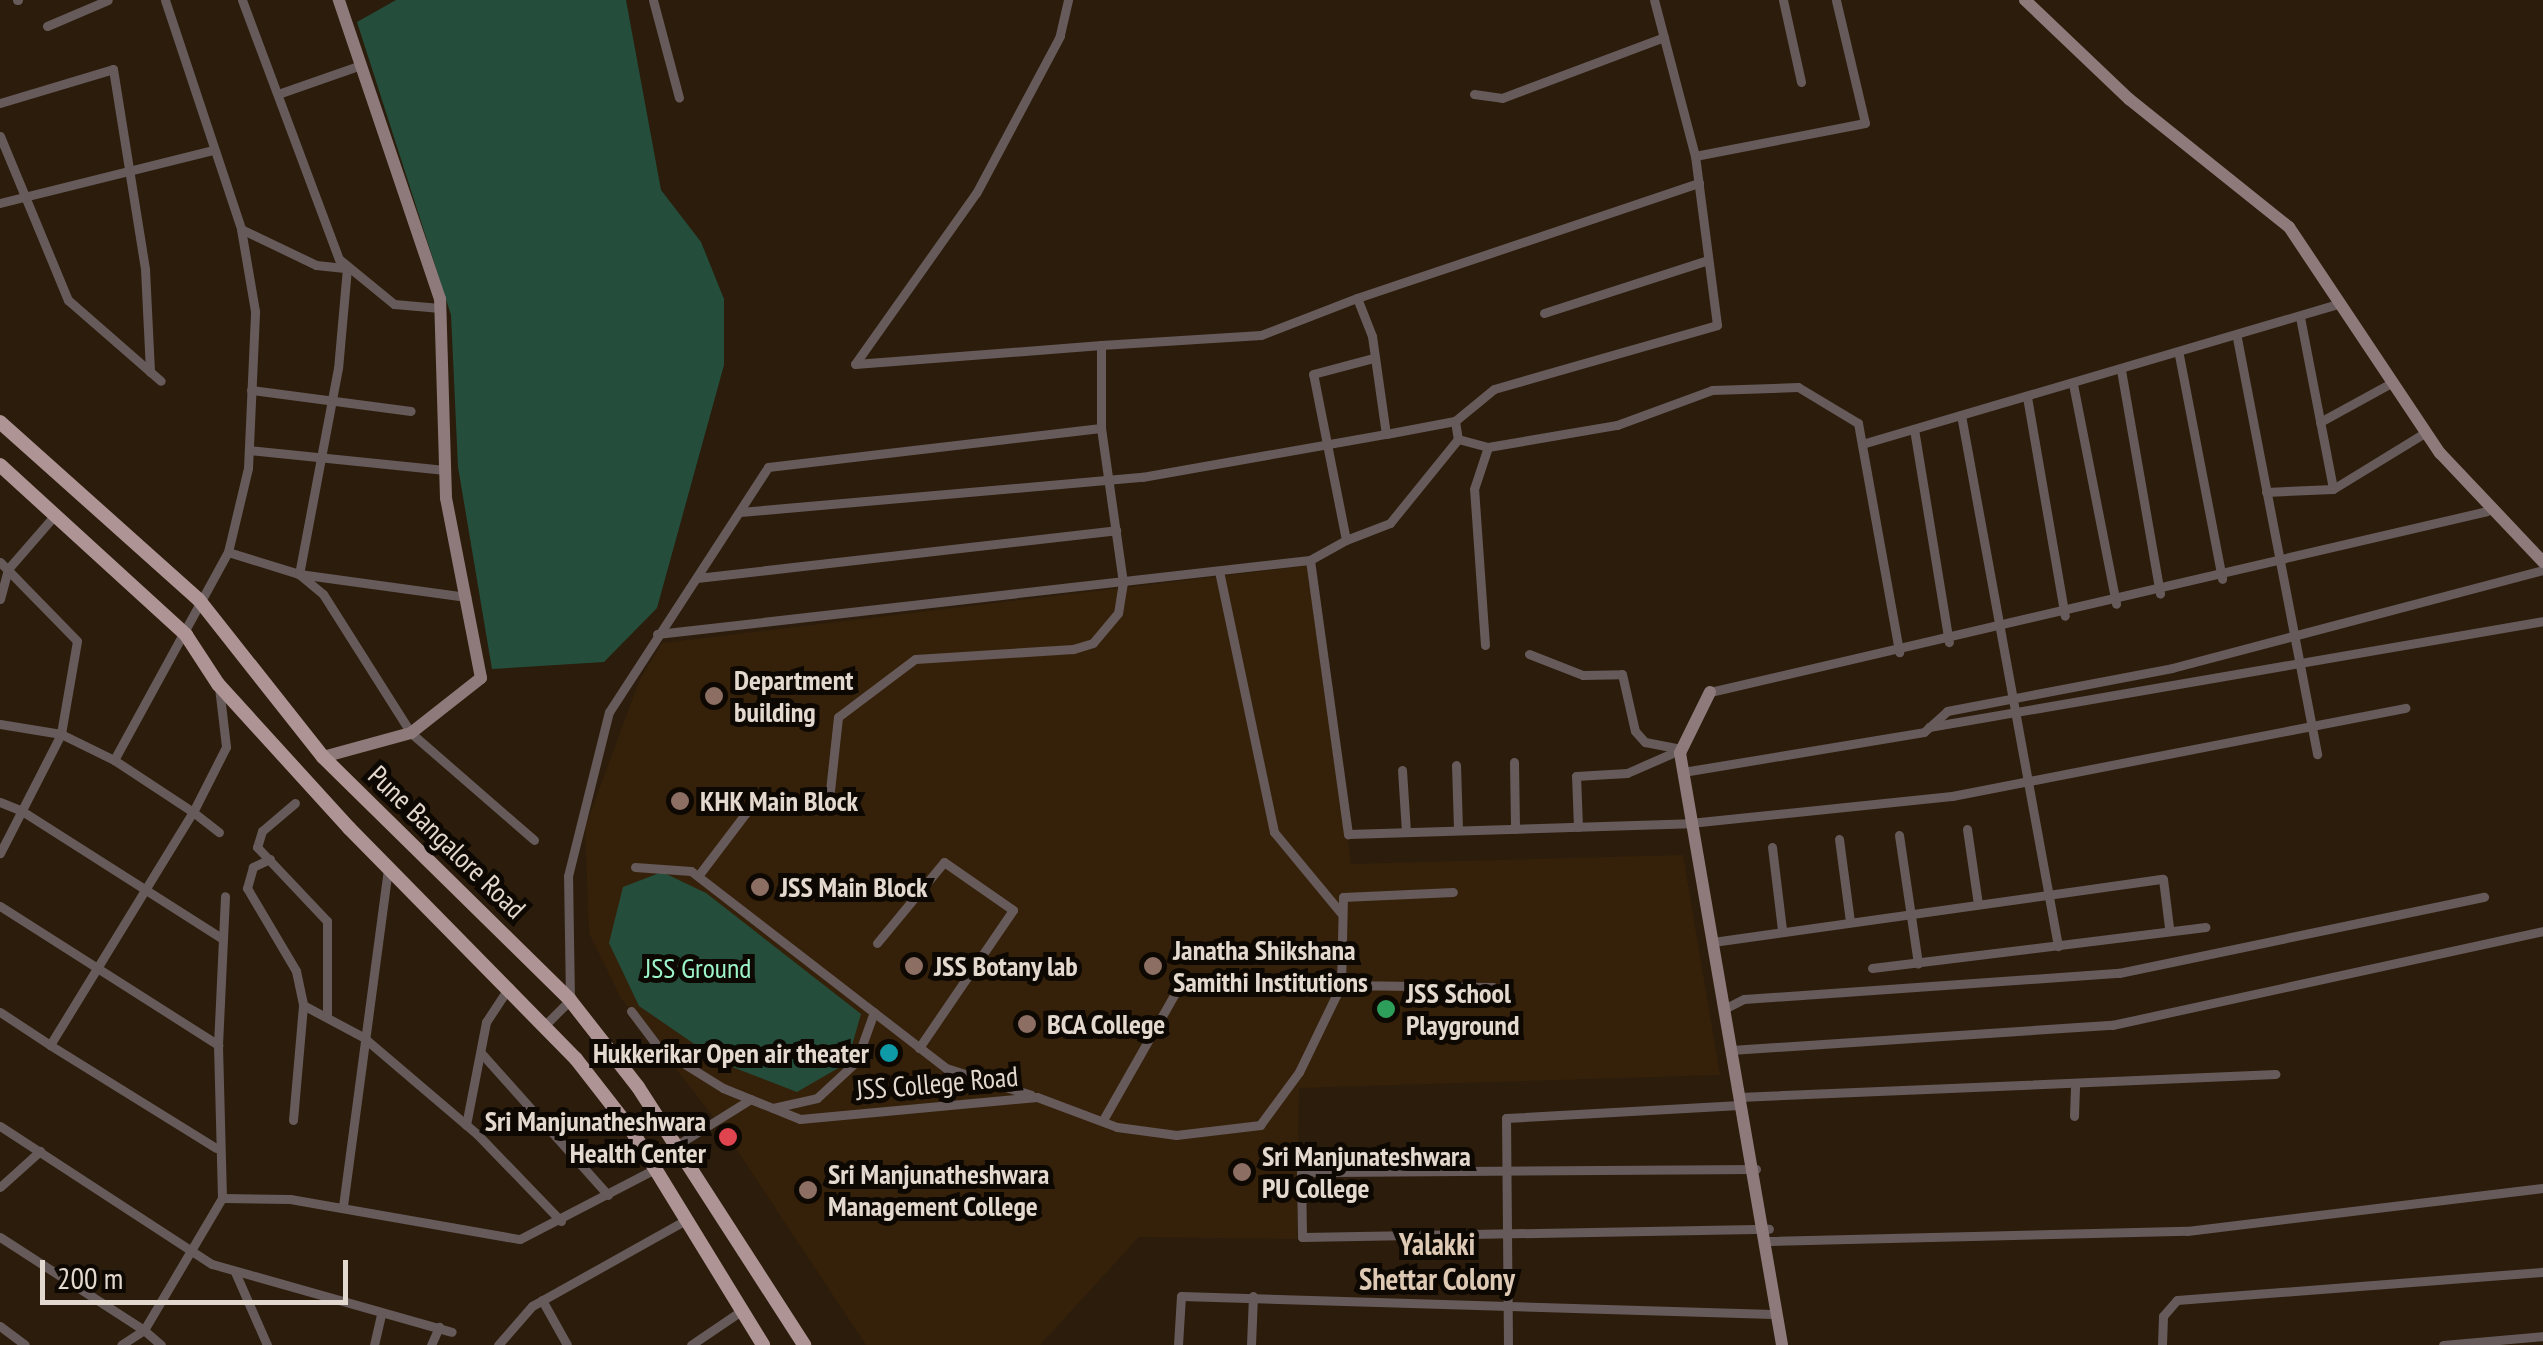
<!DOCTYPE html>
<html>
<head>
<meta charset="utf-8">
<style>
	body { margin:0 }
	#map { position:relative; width:2543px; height:1345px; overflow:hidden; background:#2b1c0b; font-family:"PT Sans Narrow",sans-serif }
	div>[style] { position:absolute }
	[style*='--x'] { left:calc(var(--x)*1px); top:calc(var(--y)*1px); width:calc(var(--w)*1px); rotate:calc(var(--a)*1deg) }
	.built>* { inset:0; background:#35210a }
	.green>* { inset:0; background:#244e3b }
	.street>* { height:9px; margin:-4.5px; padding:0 4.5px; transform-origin:4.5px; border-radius:4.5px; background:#665a5a }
	.secondary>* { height:12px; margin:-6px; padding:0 6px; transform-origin:6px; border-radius:6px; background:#8f7a7b }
	.primary>* { height:14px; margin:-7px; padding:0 7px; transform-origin:7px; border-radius:7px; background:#ae9495 }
	.dots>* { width:28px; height:28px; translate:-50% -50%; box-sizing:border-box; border:5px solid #0e0803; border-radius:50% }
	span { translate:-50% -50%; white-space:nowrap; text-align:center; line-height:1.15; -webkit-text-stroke:10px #0e0803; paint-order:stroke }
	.poi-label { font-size:28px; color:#e3d9ce; font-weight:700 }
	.left { translate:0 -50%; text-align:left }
	.right { translate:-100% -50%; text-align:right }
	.street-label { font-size:28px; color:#e3d9ce }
	.park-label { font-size:28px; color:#9df5ca }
	.neighbourhood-label { font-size:30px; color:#decab4; font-weight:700 }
	.scale { position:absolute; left:40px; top:1260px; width:308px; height:45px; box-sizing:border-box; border:5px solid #e3d9ce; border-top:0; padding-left:12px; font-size:30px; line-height:35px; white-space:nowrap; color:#e3d9ce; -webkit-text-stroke:8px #0e0803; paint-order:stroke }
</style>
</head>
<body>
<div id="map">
	<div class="built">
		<div style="clip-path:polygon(1313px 565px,1351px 864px,1683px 855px,1720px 1075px,1299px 1088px,1297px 1239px,1139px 1237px,1040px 1345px,866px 1345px,725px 1132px,621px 998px,589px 933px,585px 827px,640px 679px,662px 643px)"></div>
	</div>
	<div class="green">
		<div style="clip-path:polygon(396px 0,626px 0,661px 190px,701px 242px,724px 299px,724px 365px,657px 608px,604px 662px,492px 669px,458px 467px,451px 315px,357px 22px)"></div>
		<div style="clip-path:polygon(662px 872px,706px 893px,861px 1014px,847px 1063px,797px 1092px,722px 1063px,639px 1006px,609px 943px,623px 887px)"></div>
	</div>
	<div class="street">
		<div style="--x:17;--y:0;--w:1;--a:0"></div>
		<div style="--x:165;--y:0;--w:241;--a:71.6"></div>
		<div style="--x:241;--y:229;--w:83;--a:25.6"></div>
		<div style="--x:316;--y:265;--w:31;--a:6"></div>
		<div style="--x:347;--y:268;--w:100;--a:95.1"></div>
		<div style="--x:338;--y:368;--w:210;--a:100.7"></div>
		<div style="--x:299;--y:574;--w:169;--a:7.8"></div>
		<div style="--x:242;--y:0;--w:277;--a:69.5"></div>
		<div style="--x:339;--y:259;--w:71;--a:39.3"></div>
		<div style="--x:394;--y:304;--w:46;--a:5"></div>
		<div style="--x:653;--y:0;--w:101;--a:75.1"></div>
		<div style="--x:1068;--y:0;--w:37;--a:103"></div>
		<div style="--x:1060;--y:36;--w:178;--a:118.1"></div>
		<div style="--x:976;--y:193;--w:209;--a:125.3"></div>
		<div style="--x:855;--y:364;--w:247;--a:-4.4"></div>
		<div style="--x:1101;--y:345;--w:83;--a:90"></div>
		<div style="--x:1783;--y:0;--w:84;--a:77.6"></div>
		<div style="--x:47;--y:26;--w:66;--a:-23.1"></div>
		<div style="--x:278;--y:94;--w:88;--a:-19.3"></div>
		<div style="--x:1474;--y:94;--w:28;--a:8"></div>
		<div style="--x:1502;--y:98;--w:173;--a:-20.6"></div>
		<div style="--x:0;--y:103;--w:118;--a:-16.7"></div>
		<div style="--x:113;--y:69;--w:203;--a:80.9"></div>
		<div style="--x:145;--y:269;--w:103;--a:87.2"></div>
		<div style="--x:0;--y:136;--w:178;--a:67.5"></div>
		<div style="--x:68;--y:300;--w:123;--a:41.1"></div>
		<div style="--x:1695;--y:156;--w:173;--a:-11"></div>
		<div style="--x:1865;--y:123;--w:126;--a:-103.3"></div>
		<div style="--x:0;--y:203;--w:219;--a:-14"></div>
		<div style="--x:1357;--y:298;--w:361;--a:-18.6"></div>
		<div style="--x:1544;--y:313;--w:172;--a:-17.9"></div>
		<div style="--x:2300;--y:317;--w:175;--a:79.1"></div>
		<div style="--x:2237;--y:338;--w:424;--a:79.1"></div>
		<div style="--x:1101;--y:345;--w:160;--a:-3.6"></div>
		<div style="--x:1261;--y:335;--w:103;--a:-21.1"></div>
		<div style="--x:1357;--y:298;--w:41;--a:68.5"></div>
		<div style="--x:1372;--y:336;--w:99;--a:81.9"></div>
		<div style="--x:2179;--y:355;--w:228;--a:79.1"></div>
		<div style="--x:2121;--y:370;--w:227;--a:80.1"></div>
		<div style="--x:2073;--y:384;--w:224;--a:78.9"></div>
		<div style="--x:251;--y:390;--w:161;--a:7.5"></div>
		<div style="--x:2027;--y:397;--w:222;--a:80.2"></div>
		<div style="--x:1961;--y:415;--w:540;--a:79.65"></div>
		<div style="--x:1455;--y:421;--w:18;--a:81"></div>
		<div style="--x:1458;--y:439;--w:31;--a:15"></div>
		<div style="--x:1488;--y:447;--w:131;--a:-9.7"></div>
		<div style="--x:1617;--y:425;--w:101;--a:-20.2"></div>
		<div style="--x:1712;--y:390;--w:86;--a:-2"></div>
		<div style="--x:1798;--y:387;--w:70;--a:31"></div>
		<div style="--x:1858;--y:423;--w:233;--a:79.8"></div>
		<div style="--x:2320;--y:422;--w:83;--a:-28.7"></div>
		<div style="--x:1914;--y:429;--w:216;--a:80.7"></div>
		<div style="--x:1862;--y:444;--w:499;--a:-16.4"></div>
		<div style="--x:249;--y:450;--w:197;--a:5.8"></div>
		<div style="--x:2266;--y:492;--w:67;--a:-2.6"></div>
		<div style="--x:2333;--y:489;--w:109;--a:-31.5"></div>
		<div style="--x:740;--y:512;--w:404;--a:-5"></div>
		<div style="--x:1142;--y:477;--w:248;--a:-10"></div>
		<div style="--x:1386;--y:434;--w:70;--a:-10.7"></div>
		<div style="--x:1455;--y:421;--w:50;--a:-39.4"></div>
		<div style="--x:1494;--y:389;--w:232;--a:-16"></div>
		<div style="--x:1717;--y:325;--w:170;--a:-97.4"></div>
		<div style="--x:1695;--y:156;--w:161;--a:-104.7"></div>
		<div style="--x:1346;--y:540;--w:47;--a:-21.1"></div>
		<div style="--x:1390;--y:523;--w:108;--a:-51"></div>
		<div style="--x:228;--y:552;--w:74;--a:17.2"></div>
		<div style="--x:299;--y:574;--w:31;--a:40"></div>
		<div style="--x:323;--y:594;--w:165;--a:57.7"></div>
		<div style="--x:411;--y:733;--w:163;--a:41"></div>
		<div style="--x:1310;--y:560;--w:277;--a:82.1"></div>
		<div style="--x:1348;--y:834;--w:342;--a:-1.8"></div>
		<div style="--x:1690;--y:823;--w:263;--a:-5.9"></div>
		<div style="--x:1952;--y:796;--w:462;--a:-11"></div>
		<div style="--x:0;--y:562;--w:110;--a:45.7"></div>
		<div style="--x:77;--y:641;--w:94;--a:99.8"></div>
		<div style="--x:61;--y:734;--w:134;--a:117.1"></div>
		<div style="--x:1219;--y:571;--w:267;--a:78.1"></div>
		<div style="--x:1274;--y:832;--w:105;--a:50.4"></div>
		<div style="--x:697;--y:578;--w:422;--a:-6.5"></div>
		<div style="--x:0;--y:599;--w:31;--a:-75"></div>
		<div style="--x:8;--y:569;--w:72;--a:-49"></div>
		<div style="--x:657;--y:634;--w:657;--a:-6.47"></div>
		<div style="--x:1310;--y:560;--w:41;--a:-29.1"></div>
		<div style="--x:1346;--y:540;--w:169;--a:-101.2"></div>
		<div style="--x:1313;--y:374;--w:62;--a:-14.9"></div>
		<div style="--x:1485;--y:645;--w:156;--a:-94"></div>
		<div style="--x:1474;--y:489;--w:44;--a:-71.6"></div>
		<div style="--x:1529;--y:654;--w:58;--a:21.3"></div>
		<div style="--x:1583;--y:675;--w:39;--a:-1"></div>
		<div style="--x:1622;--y:674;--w:58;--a:77.2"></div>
		<div style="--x:1635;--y:731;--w:15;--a:48"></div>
		<div style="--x:1645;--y:742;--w:38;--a:11"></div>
		<div style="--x:219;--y:687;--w:60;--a:83.3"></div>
		<div style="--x:226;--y:747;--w:73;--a:116.9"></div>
		<div style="--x:193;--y:812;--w:95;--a:-146.6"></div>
		<div style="--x:114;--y:760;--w:237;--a:-61.3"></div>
		<div style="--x:228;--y:552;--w:86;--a:-76.6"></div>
		<div style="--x:248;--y:468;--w:157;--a:-87.4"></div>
		<div style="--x:255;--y:311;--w:83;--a:-99.7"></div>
		<div style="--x:1710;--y:692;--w:798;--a:-13.11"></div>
		<div style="--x:0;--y:724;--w:62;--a:9.3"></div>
		<div style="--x:61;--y:734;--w:59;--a:26.1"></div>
		<div style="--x:1929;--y:727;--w:623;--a:-9.79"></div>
		<div style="--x:1514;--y:762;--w:67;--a:89.1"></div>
		<div style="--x:1456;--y:765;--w:65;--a:88.2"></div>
		<div style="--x:1402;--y:770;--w:62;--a:86.3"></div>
		<div style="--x:1683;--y:772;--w:244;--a:-9.4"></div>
		<div style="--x:1924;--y:732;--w:31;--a:-42"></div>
		<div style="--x:1947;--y:711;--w:229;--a:-10.8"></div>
		<div style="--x:2172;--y:668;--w:384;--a:-14.8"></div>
		<div style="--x:0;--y:802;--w:24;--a:22"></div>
		<div style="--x:295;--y:803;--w:43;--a:139.7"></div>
		<div style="--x:262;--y:831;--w:17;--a:107"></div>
		<div style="--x:257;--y:847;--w:102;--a:46.6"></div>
		<div style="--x:327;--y:921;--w:93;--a:90"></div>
		<div style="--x:22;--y:811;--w:238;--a:32.5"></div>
		<div style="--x:1578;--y:827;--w:51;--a:-92.2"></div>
		<div style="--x:1576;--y:776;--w:51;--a:-3.4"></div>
		<div style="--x:1627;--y:773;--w:60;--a:-23.6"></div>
		<div style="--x:1967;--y:829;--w:76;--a:81.7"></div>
		<div style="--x:1899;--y:835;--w:130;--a:81.6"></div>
		<div style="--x:1839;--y:839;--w:83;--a:82.4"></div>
		<div style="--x:1772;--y:847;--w:84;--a:83.1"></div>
		<div style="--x:270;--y:859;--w:19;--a:155"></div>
		<div style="--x:253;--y:867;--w:22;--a:106"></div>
		<div style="--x:247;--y:888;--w:96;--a:59.4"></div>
		<div style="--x:296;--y:971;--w:35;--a:78"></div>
		<div style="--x:303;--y:1005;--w:68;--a:28.1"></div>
		<div style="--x:363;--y:1037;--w:150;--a:40.4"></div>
		<div style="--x:477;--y:1134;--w:121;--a:46"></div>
		<div style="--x:635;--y:867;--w:56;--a:4.1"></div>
		<div style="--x:691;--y:871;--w:322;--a:37.7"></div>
		<div style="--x:946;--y:1068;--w:89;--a:17.6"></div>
		<div style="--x:698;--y:876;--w:94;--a:-52.8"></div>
		<div style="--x:0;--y:906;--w:259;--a:32.5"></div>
		<div style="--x:218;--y:1045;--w:153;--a:88.5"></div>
		<div style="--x:222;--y:1198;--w:68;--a:0.8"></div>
		<div style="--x:290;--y:1199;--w:233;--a:9.9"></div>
		<div style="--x:520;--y:1239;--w:152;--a:-27.4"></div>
		<div style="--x:1713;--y:942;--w:454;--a:-8"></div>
		<div style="--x:2163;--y:879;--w:48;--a:82.9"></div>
		<div style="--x:877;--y:943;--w:105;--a:-50.4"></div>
		<div style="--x:944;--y:862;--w:84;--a:34.8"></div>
		<div style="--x:1013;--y:910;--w:167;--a:124.3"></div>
		<div style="--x:1872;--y:968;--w:336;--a:-7"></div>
		<div style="--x:1341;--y:985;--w:88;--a:-88.7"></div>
		<div style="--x:1343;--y:897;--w:110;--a:-2.6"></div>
		<div style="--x:1724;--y:1009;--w:22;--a:-27"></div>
		<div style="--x:1744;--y:999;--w:376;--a:-4"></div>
		<div style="--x:2119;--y:973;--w:373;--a:-11.8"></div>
		<div style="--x:631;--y:1011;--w:46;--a:52.9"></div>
		<div style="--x:659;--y:1048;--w:75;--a:32"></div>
		<div style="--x:723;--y:1088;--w:83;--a:21.9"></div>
		<div style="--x:800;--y:1119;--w:238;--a:-5.3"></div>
		<div style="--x:1037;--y:1097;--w:85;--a:20.6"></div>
		<div style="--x:1117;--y:1127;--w:60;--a:7.7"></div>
		<div style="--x:1176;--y:1135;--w:85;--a:-6.8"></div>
		<div style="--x:1260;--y:1125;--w:66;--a:-53.7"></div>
		<div style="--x:1299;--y:1072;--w:97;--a:-64.2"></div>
		<div style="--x:1341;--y:985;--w:152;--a:0.8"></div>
		<div style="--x:0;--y:1012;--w:60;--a:33.4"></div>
		<div style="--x:546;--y:1024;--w:34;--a:-45"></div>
		<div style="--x:570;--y:1000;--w:124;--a:-90.9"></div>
		<div style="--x:568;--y:876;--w:169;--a:-76"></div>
		<div style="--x:609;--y:712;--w:292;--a:-57"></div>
		<div style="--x:768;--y:467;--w:335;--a:-6.7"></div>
		<div style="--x:1101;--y:428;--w:156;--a:81.9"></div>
		<div style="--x:1123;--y:582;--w:31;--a:99"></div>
		<div style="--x:1118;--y:613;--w:39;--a:130"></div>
		<div style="--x:1093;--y:643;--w:21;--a:163"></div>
		<div style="--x:1073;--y:649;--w:158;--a:176.4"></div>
		<div style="--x:915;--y:659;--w:96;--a:143"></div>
		<div style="--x:838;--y:717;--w:83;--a:96.2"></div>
		<div style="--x:218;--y:1045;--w:149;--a:-87.3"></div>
		<div style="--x:1731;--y:1050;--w:382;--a:-3.8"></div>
		<div style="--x:2112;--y:1025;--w:441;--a:-12.3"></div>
		<div style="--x:482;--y:1054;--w:189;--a:48.2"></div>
		<div style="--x:1739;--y:1097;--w:537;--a:-2.45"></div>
		<div style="--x:773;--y:1108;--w:45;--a:-12.8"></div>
		<div style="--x:817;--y:1098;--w:53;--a:-42.7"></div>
		<div style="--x:856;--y:1062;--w:53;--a:-70.2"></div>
		<div style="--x:2074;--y:1116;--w:29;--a:-88"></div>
		<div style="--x:293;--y:1120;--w:115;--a:-85"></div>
		<div style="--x:1103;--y:1120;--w:154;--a:-60.4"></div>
		<div style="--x:466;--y:1125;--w:105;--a:-79"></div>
		<div style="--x:486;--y:1022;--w:42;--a:-56.7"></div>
		<div style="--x:0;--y:1126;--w:253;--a:33.1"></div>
		<div style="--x:212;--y:1264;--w:249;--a:15.8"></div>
		<div style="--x:677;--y:1145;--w:87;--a:-31.9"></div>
		<div style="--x:216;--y:1148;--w:195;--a:-148.2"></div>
		<div style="--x:50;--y:1045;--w:273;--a:-58.5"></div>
		<div style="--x:193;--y:812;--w:33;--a:38"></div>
		<div style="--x:1756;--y:1169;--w:455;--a:179.6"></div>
		<div style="--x:1301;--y:1172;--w:65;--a:89.1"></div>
		<div style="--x:1302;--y:1237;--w:467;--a:-1"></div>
		<div style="--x:0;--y:1187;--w:54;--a:-42"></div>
		<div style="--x:343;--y:1206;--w:340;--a:-82.4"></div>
		<div style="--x:0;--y:1237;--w:171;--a:32.9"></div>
		<div style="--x:144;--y:1330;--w:27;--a:147"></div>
		<div style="--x:1770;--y:1241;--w:417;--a:-1.4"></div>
		<div style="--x:2187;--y:1231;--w:359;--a:-6.9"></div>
		<div style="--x:235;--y:1272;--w:80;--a:66.3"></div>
		<div style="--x:542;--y:1300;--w:51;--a:60.9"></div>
		<div style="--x:0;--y:1326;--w:31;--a:37"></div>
		<div style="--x:161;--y:1345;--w:23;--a:-139"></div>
		<div style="--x:144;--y:1330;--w:153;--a:-59.4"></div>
		<div style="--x:374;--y:1345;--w:32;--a:-77"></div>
		<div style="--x:431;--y:1345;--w:20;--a:-66"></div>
		<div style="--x:498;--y:1345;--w:52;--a:-48.9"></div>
		<div style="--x:532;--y:1306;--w:176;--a:-29.2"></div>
		<div style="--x:691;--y:1345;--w:60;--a:-34.2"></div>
		<div style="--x:1178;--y:1345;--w:49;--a:-86.5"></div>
		<div style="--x:1181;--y:1296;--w:592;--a:1.74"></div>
		<div style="--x:1251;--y:1345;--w:49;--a:-87.7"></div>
		<div style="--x:1508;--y:1345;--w:227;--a:-90.5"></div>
		<div style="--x:1506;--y:1118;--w:234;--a:-3.2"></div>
		<div style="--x:2162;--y:1345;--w:29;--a:-88"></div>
		<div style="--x:2163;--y:1316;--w:21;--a:-49"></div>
		<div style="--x:2177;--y:1300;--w:367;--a:-4.4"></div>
		<div style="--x:2443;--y:1345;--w:100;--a:-5.1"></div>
	</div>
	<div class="secondary">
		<div style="--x:2025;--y:0;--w:144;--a:43.6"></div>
		<div style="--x:2129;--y:99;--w:205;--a:38.7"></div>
		<div style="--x:2289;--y:227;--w:272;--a:56.3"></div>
		<div style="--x:2440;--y:453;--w:150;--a:46.6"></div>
		<div style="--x:1710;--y:692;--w:68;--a:116.2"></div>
		<div style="--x:1680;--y:753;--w:601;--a:80.22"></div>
		<div style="--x:323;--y:757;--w:91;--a:-15.3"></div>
		<div style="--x:411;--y:733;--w:89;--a:-38.2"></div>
		<div style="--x:481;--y:678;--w:183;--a:-101"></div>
		<div style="--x:446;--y:498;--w:199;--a:-91.7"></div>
		<div style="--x:440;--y:299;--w:316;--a:-108.7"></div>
	</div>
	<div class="primary">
		<div style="--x:0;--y:422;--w:267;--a:41.8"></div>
		<div style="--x:199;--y:600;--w:200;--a:51.7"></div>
		<div style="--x:323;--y:757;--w:346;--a:44.5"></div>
		<div style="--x:570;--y:1000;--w:110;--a:52"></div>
		<div style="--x:638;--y:1087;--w:307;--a:57.2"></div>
		<div style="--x:0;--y:465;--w:252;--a:42.4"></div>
		<div style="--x:186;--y:635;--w:59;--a:56.9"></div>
		<div style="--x:218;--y:684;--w:195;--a:47.7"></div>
		<div style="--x:349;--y:828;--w:324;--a:45.5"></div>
		<div style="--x:576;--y:1059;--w:91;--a:52.1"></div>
		<div style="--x:632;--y:1131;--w:251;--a:58.5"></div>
	</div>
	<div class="dots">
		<div style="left:714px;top:696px;background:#8d6e63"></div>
		<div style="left:680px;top:801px;background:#8d6e63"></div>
		<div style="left:760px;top:887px;background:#8d6e63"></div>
		<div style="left:914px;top:966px;background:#8d6e63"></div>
		<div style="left:1153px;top:966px;background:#8d6e63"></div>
		<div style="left:1386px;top:1009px;background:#2e9e5b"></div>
		<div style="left:1027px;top:1024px;background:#8d6e63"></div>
		<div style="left:889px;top:1053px;background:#0f9aa8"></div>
		<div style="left:728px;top:1137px;background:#e0444e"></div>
		<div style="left:1242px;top:1172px;background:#8d6e63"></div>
		<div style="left:808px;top:1190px;background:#8d6e63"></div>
	</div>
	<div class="poi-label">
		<span class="left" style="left:734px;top:696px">Department<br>building</span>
		<span class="left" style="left:700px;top:801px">KHK Main Block</span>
		<span class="left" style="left:780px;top:887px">JSS Main Block</span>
		<span class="left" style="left:1173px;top:966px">Janatha Shikshana<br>Samithi Institutions</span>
		<span class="left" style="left:934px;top:966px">JSS Botany lab</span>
		<span class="left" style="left:1406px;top:1009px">JSS School<br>Playground</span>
		<span class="left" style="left:1047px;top:1024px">BCA College</span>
		<span class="right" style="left:869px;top:1053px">Hukkerikar Open air theater</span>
		<span class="right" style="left:706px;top:1137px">Sri Manjunatheshwara<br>Health Center</span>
		<span class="left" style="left:1262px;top:1172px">Sri Manjunateshwara<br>PU College</span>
		<span class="left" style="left:828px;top:1190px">Sri Manjunatheshwara<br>Management College</span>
	</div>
	<div class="street-label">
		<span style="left:447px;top:842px;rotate:44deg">Pune Bangalore Road</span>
		<span style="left:937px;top:1083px;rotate:-5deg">JSS College Road</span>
	</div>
	<div class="park-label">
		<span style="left:698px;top:968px">JSS Ground</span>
	</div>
	<div class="neighbourhood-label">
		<span style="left:1437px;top:1261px">Yalakki<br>Shettar Colony</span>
	</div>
	<div class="scale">200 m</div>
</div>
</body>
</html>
